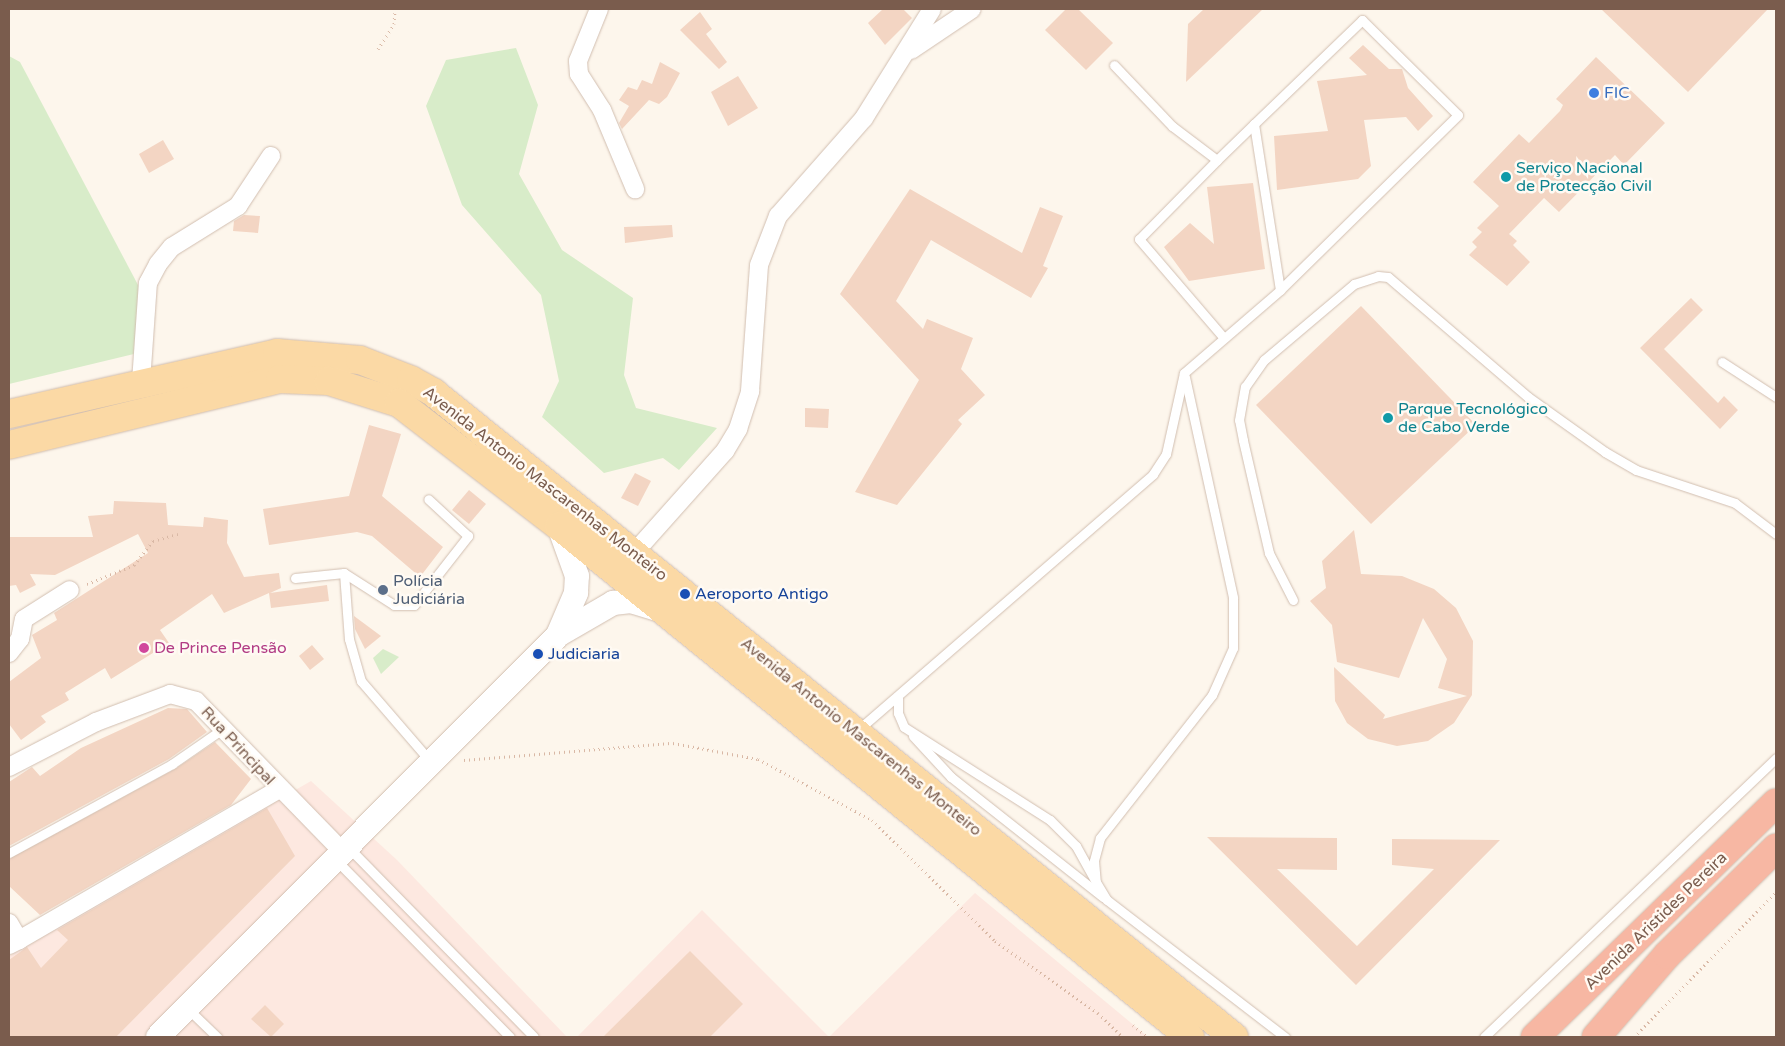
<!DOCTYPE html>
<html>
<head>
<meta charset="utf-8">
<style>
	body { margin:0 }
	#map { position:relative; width:1785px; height:1046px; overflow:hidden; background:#fdf6ec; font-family:"Varela Round",sans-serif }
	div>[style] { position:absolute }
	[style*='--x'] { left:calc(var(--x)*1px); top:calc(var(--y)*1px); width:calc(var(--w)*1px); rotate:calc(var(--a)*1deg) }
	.commercial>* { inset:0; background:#fde8e0 }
	.green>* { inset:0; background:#d8ecc9 }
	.building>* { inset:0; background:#f3d5c3 }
	.path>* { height:3px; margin-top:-1.5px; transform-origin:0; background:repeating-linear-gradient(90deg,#d9b8a5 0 1px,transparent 0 5px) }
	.roads { filter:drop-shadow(0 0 1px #d1beb0) drop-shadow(0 0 1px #d1beb0) }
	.lane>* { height:9px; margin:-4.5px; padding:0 4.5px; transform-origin:4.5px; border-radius:4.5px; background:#fff }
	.street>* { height:18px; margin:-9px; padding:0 9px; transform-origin:9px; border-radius:9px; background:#fff }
	.secondary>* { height:24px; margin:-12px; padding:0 12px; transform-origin:12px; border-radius:12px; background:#fff }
	.primary>* { height:28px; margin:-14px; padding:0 14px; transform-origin:14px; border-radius:14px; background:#fbd9a5 }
	.highway>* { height:28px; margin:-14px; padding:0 14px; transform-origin:14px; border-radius:14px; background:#f7b7a3 }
	.dots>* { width:14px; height:14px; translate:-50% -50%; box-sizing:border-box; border:2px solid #fffaf3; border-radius:50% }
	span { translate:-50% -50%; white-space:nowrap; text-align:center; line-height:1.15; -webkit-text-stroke:5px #fffaf3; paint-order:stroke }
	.shop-label { font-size:16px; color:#366cbe }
	.left { translate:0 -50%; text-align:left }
	.culture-label { font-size:16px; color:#0d838f }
	.street-label { font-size:16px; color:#7a5c4d }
	.service-label { font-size:16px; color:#4e5e75 }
	.transit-label { font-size:16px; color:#164399 }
	.hotel-label { font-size:16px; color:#b23c85 }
	.frame { position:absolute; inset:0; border:10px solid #7a5c4d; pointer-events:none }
</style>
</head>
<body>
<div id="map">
	<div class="commercial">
		<div style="clip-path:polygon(311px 781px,397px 860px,567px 1037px,9px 1037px,9px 956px)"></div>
		<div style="clip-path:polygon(975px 893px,1148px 1037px,577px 1037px,702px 910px,829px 1037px)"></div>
	</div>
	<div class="green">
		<div style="clip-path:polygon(516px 48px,538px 105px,519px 174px,562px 250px,633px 298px,624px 375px,636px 408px,717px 428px,679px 470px,663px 458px,604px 473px,542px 417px,559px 381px,541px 295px,462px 205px,426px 106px,446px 60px)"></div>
		<div style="clip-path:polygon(9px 56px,20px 62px,155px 317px,138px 353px,9px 384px)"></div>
		<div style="clip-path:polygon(383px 649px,399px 657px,381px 674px,373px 658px)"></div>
	</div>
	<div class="building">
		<div style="clip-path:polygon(883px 9px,903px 9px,912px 18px,885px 45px,868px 23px)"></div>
		<div style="clip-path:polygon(1066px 9px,1078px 9px,1113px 43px,1086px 70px,1045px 30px)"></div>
		<div style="clip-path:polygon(1204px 9px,1263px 9px,1186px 82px,1188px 24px)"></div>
		<div style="clip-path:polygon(1601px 9px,1768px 9px,1688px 92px)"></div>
		<div style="clip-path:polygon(700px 12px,712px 29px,706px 34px,727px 62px,719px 69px,680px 30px)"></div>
		<div style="clip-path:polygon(1363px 45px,1389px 69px,1402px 69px,1408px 88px,1433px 116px,1418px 131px,1406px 117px,1364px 120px,1371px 166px,1358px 179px,1277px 190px,1274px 136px,1328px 131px,1317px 81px,1367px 75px,1349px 58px)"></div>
		<div style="clip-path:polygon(1596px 57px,1665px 123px,1624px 165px,1615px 155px,1559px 212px,1544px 198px,1509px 234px,1517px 241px,1513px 245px,1530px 262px,1507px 286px,1469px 255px,1477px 247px,1472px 242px,1482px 232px,1477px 228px,1499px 206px,1473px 182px,1519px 134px,1529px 143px,1560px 111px,1563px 105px,1556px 99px)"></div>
		<div style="clip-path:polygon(660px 62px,680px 73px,667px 97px,659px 104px,649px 100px,622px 129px,619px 123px,629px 106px,619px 100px,628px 87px,637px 90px,642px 80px,652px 84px)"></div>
		<div style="clip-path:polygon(738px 76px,758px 108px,728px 126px,711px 92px)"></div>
		<div style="clip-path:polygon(163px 140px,174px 159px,149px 173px,139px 154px)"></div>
		<div style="clip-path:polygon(1253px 183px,1265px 269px,1189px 281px,1164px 247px,1190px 223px,1214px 244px,1207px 187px)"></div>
		<div style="clip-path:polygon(910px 189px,1022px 253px,1040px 207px,1063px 216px,1043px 266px,1048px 268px,1031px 298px,931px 240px,896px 301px,923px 329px,927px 319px,973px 338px,961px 369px,985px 395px,958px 420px,962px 424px,897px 505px,855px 492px,919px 380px,840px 294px)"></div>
		<div style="clip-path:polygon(244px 215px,260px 216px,258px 233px,233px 231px,234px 221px)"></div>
		<div style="clip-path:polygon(672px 225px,673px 237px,625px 243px,624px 227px)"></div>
		<div style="clip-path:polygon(1691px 298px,1703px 310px,1664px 349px,1718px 403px,1724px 396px,1738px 410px,1720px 429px,1640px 348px)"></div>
		<div style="clip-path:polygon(1361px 306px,1476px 425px,1371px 524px,1256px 405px)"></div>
		<div style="clip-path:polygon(805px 408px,829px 409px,828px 428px,805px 427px)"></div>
		<div style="clip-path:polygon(369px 425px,401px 434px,382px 496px,443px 547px,420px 577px,372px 536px,357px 532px,269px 545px,263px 509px,349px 496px)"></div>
		<div style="clip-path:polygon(635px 473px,651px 481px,638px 506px,621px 498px)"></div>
		<div style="clip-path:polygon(469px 490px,486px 504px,469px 524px,452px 510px)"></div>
		<div style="clip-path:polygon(114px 501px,166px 503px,168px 525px,203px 527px,204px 517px,228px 520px,227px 543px,244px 577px,279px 573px,281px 588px,270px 593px,327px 585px,329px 601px,271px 608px,269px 593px,224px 613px,212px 594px,160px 630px,169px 643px,111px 679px,105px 668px,65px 693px,69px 700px,41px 716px,46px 722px,21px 740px,9px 724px,9px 682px,41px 658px,32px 635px,57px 620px,54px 613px,148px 553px,138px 534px,55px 575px,30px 574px,36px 585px,20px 593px,16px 585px,9px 586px,9px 537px,93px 537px,88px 516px,113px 514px)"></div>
		<div style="clip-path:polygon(1354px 530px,1361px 574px,1402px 576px,1434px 589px,1456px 608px,1473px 641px,1472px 695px,1454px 723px,1428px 741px,1397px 746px,1368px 739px,1347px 723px,1335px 701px,1334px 667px,1385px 715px,1383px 719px,1467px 696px,1438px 688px,1447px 659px,1423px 618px,1399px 678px,1337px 662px,1332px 625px,1310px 601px,1326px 588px,1322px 561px)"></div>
		<div style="clip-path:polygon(354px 616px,381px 636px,365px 649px,355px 629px)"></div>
		<div style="clip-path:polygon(312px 645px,324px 659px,310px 670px,299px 656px)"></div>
		<div style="clip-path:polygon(168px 708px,187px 709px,207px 732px,169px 759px,9px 846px,9px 782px,32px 767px,40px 776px,81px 748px)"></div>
		<div style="clip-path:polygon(215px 742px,251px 779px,231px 805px,40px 915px,9px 886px,9px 859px,175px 769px)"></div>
		<div style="clip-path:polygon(267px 808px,295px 856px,116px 1037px,9px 1037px,9px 960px,27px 947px,41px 968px,68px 940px,57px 930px)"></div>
		<div style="clip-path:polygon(1207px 837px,1337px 838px,1337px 870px,1277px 869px,1357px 946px,1434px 869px,1392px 865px,1392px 839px,1500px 840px,1356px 985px)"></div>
		<div style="clip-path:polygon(690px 951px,743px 1004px,710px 1037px,603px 1037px)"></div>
		<div style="clip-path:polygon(265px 1005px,284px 1024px,271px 1037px,251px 1019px)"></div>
	</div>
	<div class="path">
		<div style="--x:378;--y:49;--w:30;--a:-57"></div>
		<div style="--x:394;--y:24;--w:15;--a:-86"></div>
		<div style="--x:87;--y:584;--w:51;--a:-22"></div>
		<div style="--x:134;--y:565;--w:31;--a:-52"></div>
		<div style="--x:153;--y:541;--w:26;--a:-16"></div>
		<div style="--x:464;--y:760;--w:210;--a:-4.7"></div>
		<div style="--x:673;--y:743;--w:86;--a:10.7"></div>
		<div style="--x:758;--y:759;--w:129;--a:28.2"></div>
		<div style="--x:872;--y:820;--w:173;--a:44.5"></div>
		<div style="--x:995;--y:941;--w:126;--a:35"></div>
		<div style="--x:1098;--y:1013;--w:35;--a:44"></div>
		<div style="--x:1133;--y:1025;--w:19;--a:39"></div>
		<div style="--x:1634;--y:1037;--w:203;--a:-45.6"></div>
	</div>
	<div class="roads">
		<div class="lane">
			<div style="--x:1254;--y:124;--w:150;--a:-43.9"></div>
			<div style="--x:1362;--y:20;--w:135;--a:44.7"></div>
			<div style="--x:1458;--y:115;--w:250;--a:135.5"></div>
			<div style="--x:1217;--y:160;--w:111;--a:134.6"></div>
			<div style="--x:1139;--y:239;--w:129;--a:49.4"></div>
			<div style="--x:1722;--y:362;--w:64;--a:32.9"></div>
			<div style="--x:1185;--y:377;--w:226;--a:77.7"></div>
			<div style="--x:1233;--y:598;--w:50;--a:90"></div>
			<div style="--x:1233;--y:648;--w:51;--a:114.1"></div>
			<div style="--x:1212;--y:695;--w:182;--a:128.1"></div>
			<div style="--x:1100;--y:838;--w:24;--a:105"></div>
			<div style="--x:1094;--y:861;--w:21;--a:85"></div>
			<div style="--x:1096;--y:882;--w:21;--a:59"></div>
			<div style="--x:1107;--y:900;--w:225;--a:37.6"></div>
			<div style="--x:344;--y:573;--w:66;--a:85.7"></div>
			<div style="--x:349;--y:639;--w:44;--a:74.1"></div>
			<div style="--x:361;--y:681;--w:106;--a:49.2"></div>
			<div style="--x:295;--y:578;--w:49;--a:-5.8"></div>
			<div style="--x:344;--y:573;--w:59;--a:32.6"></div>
			<div style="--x:394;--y:605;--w:20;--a:0"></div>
			<div style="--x:414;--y:605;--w:88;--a:-52"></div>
			<div style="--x:468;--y:536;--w:54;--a:-137.2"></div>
			<div style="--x:1293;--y:600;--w:53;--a:-117.1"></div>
			<div style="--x:1269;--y:553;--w:116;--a:-103"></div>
			<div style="--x:1243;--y:440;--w:20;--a:-101"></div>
			<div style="--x:1239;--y:420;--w:34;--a:-80"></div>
			<div style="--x:1245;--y:387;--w:33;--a:-55"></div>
			<div style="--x:1264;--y:360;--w:118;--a:-40.2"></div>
			<div style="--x:1354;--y:284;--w:25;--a:-18"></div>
			<div style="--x:1378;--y:276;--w:10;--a:6"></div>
			<div style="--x:1388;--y:277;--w:184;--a:40.6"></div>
			<div style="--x:1528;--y:397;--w:95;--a:35.5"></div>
			<div style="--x:1605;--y:452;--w:36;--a:30"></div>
			<div style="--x:1636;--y:470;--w:104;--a:18.4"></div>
			<div style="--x:1735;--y:503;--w:51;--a:37.1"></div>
			<div style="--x:898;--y:696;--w:17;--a:90"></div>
			<div style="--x:898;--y:713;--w:15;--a:67"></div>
			<div style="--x:904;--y:727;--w:173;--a:32.5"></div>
			<div style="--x:1050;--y:820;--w:37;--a:45"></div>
			<div style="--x:1076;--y:846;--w:39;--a:61"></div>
			<div style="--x:859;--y:729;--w:389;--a:-40.9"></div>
			<div style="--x:1153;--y:474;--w:24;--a:-57"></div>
			<div style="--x:1166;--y:454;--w:83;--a:-77.5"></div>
			<div style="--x:1184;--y:373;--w:127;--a:-40.8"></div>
			<div style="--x:1280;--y:290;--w:168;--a:-98.9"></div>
			<div style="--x:1254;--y:124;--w:52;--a:135.8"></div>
			<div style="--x:1217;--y:160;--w:56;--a:-142.9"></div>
			<div style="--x:1172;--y:126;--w:84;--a:-133.6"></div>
			<div style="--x:913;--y:736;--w:56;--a:47.2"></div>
			<div style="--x:951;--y:777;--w:194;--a:38.3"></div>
			<div style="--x:349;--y:848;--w:264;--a:45.6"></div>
			<div style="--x:9;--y:853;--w:186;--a:-28.6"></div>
			<div style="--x:172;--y:764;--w:63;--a:-34.7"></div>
			<div style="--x:336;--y:860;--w:248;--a:45.5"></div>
			<div style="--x:187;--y:1008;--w:42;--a:44"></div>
			<div style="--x:1484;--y:1037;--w:404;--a:-43.7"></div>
		</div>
		<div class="street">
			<div style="--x:599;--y:9;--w:56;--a:112"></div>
			<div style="--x:578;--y:61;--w:13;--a:86"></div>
			<div style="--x:579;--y:74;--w:43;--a:57.4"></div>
			<div style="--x:602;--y:110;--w:86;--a:67.3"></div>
			<div style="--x:911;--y:50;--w:73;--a:-33.9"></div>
			<div style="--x:141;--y:382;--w:99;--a:-86"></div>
			<div style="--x:148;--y:283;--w:21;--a:-62"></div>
			<div style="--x:158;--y:264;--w:22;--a:-51"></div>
			<div style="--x:172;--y:247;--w:78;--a:-31.8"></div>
			<div style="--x:238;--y:206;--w:60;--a:-56.6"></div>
			<div style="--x:634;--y:553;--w:137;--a:-48.3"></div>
			<div style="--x:725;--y:451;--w:26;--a:-59"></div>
			<div style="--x:738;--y:429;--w:40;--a:-72"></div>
			<div style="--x:750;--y:391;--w:126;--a:-85.9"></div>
			<div style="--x:759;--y:265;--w:53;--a:-68.8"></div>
			<div style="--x:778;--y:216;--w:130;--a:-48.7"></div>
			<div style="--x:864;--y:118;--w:128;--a:-58"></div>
			<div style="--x:9;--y:653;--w:18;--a:-52"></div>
			<div style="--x:20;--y:639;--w:20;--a:-79"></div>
			<div style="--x:24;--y:619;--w:54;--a:-32.2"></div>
			<div style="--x:9;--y:767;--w:98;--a:-27.3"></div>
			<div style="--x:96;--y:722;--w:79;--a:-20.7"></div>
			<div style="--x:170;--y:694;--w:27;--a:15"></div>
			<div style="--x:196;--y:701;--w:208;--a:45.8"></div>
			<div style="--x:9;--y:923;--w:20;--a:60"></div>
			<div style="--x:19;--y:940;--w:11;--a:153"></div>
			<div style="--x:19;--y:940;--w:301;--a:-30.1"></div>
		</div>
		<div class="secondary">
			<div style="--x:558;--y:635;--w:46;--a:-66.8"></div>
			<div style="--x:576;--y:593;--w:17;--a:-87"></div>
			<div style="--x:577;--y:576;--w:53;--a:-109.8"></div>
			<div style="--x:158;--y:1037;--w:567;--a:-45.14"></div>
			<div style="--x:558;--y:635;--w:64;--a:-30.2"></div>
			<div style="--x:613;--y:603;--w:18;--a:-6"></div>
			<div style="--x:631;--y:601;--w:30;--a:17"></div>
		</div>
		<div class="primary">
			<div style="--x:9;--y:414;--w:275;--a:-12.8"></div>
			<div style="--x:277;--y:353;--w:83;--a:4.8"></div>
			<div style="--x:360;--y:360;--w:55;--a:21.4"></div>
			<div style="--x:411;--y:380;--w:26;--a:29"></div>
			<div style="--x:434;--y:393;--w:1027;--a:38.83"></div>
			<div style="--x:9;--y:445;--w:279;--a:-13.7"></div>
			<div style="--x:280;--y:379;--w:49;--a:2.3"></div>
			<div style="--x:329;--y:381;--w:73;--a:17.4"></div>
			<div style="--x:399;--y:403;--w:202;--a:37.6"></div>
			<div style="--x:559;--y:526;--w:812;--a:39"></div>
		</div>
		<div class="highway">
			<div style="--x:1535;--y:1037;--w:336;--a:-44.2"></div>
			<div style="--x:1596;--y:1037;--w:108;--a:-49.1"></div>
			<div style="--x:1667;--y:955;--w:153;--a:-44.5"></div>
		</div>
	</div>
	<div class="dots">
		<div style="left:1594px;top:93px;background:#3f7fe0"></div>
		<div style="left:1506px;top:177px;background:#0f9aa8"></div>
		<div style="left:1388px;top:418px;background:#0f9aa8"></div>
		<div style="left:383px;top:590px;background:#5c6f8a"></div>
		<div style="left:685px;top:594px;background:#1a4fb4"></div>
		<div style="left:144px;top:648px;background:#d1479c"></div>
		<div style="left:538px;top:654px;background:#1a4fb4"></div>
	</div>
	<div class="shop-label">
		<span class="left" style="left:1604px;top:93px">FIC</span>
	</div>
	<div class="culture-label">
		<span class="left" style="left:1516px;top:177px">Serviço Nacional<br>de Protecção Civil</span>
		<span class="left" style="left:1398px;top:418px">Parque Tecnológico<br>de Cabo Verde</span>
	</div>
	<div class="street-label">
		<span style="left:545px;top:484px;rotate:38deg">Avenida Antonio Mascarenhas Monteiro</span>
		<span style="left:861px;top:737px;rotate:39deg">Avenida Antonio Mascarenhas Monteiro</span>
		<span style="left:238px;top:746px;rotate:47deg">Rua Principal</span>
		<span style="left:1656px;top:921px;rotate:-44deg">Avenida Aristides Pereira</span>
	</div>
	<div class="service-label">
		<span class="left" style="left:393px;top:590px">Polícia<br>Judiciária</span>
	</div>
	<div class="transit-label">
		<span class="left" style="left:695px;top:594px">Aeroporto Antigo</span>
		<span class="left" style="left:548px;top:654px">Judiciaria</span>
	</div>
	<div class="hotel-label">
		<span class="left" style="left:154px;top:648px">De Prince Pensão</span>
	</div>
	<div class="frame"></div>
</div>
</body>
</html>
